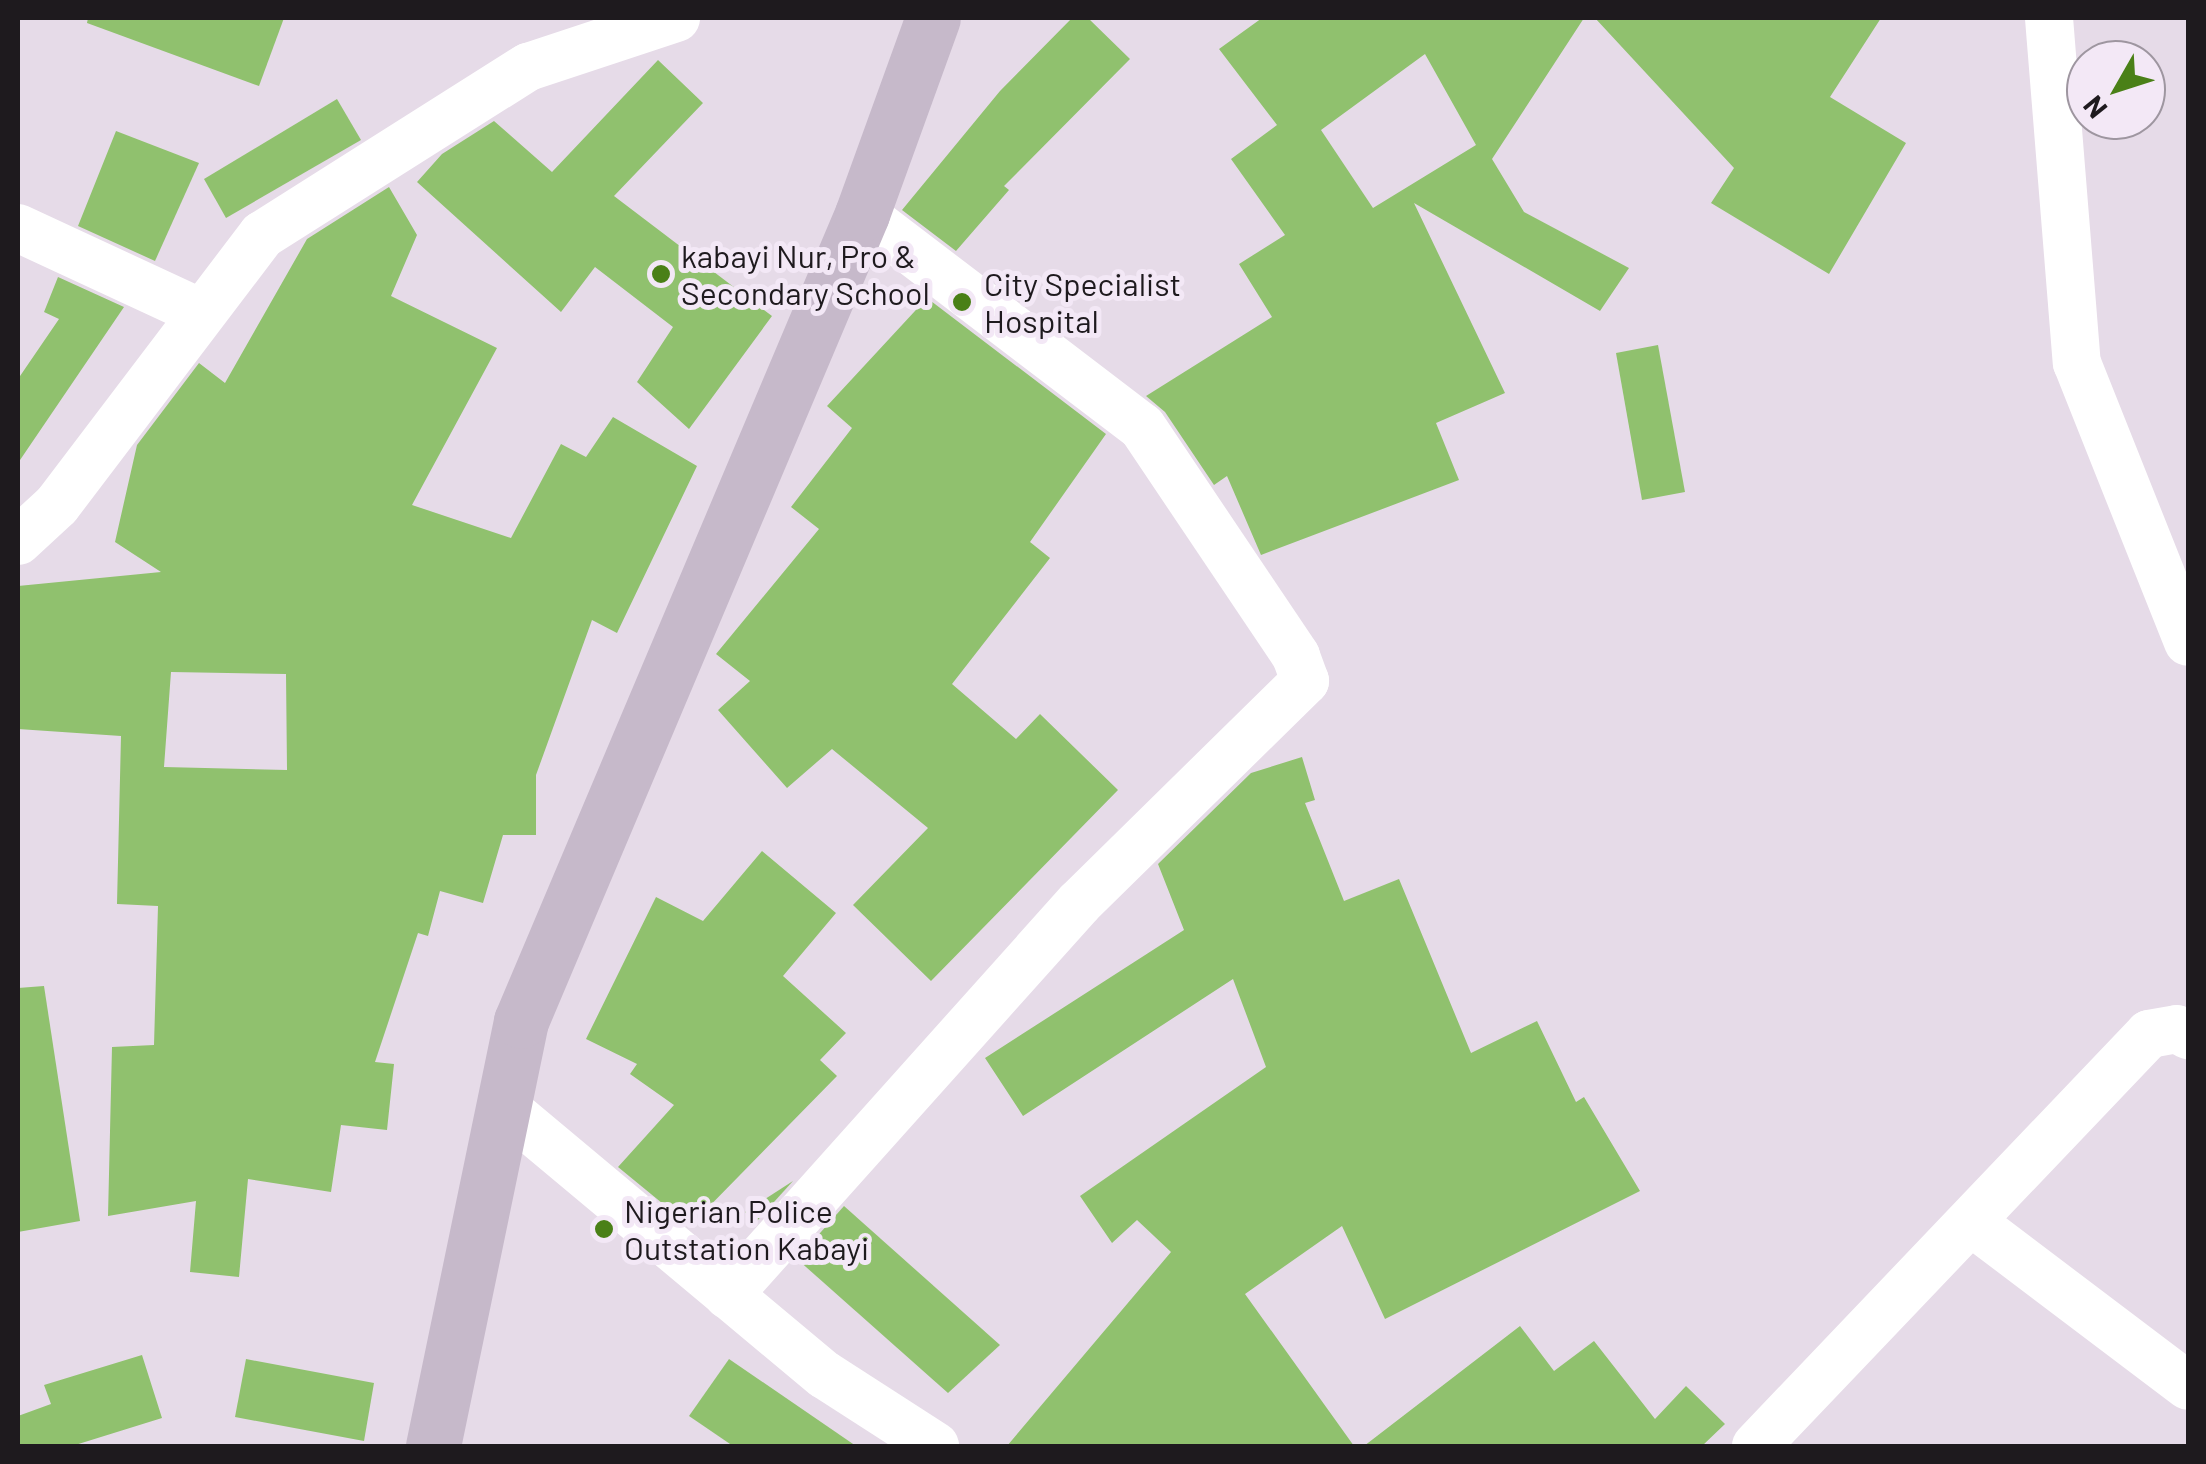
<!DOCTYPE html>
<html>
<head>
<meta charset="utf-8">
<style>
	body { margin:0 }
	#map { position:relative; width:2206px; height:1464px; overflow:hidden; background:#e6dbe8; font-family:Barlow,sans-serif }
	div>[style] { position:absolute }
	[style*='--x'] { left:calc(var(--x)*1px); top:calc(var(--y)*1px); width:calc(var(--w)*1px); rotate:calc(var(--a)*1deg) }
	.building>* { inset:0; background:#90c16e }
	.street>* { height:48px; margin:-24px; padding:0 24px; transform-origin:24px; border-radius:24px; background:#fff }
	.secondary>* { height:55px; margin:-27.5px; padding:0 27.5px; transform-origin:27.5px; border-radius:27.5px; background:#c6b9ca }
	.dots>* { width:28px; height:28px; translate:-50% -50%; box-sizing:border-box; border:5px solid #f3e8f6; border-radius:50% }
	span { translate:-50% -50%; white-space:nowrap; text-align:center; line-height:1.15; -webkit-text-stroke:10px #f3e8f6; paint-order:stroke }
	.poi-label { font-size:32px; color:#1e1a1e }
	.left { translate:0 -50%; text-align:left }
	.frame { position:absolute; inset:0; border:20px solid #1e1a1e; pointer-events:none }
	.north { position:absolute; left:2066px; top:40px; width:100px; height:100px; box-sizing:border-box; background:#f3e8f6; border:2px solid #9e96a0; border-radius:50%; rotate:231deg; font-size:28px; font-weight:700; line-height:40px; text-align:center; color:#1e1a1e }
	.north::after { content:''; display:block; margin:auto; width:35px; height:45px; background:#4a8017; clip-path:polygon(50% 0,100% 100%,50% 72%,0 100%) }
</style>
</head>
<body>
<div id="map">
	<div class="building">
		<div style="clip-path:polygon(88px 18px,284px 18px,259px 86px,87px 23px)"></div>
		<div style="clip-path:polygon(1072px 18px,1088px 18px,1130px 59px,1004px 186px,1009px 190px,956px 251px,902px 210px,1000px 91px)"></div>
		<div style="clip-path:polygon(evenodd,1262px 18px,1584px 18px,1492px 159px,1524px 212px,1629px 268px,1600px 311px,1414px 203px,1505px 393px,1436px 423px,1459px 480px,1261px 555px,1227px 476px,1214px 485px,1165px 412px,1146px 396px,1272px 317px,1239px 264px,1285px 235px,1231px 159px,1277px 125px,1219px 49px,1262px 18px,1425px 54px,1476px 145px,1373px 208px,1321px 130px,1425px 54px)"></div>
		<div style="clip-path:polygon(1595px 18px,1881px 18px,1830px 97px,1906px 143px,1829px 274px,1711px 203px,1734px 168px)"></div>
		<div style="clip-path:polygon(658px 60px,703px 103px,614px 196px,772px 316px,689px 429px,637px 382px,673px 327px,595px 267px,561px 312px,417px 182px,442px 154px,494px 121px,552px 172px)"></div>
		<div style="clip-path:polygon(337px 99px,361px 140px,226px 218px,204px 179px)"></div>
		<div style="clip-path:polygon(116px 131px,199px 163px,155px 261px,78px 226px)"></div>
		<div style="clip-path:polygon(evenodd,389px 187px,417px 235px,391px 296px,497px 348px,412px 505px,511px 538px,561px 444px,586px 457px,613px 417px,697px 466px,617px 633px,592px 620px,536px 775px,536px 835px,503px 835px,483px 903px,440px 891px,428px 936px,418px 933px,375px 1062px,394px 1064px,387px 1130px,341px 1125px,331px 1192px,248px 1179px,239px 1277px,190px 1272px,196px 1201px,108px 1216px,112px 1047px,154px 1045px,158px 906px,117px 904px,121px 736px,18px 729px,18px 586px,161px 572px,115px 542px,137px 445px,199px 363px,225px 383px,307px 239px,389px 187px,171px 672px,286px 674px,287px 770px,164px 767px,171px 672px)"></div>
		<div style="clip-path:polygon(58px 277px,124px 307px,18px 463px,18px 379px,59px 319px,44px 312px)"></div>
		<div style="clip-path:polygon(927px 298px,1106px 434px,1030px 542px,1050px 558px,952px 684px,1016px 739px,1040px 714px,1118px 790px,931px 981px,853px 905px,928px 828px,832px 749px,787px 788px,718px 710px,750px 681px,716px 654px,819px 529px,791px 507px,852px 428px,827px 406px)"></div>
		<div style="clip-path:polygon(1658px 345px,1685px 492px,1642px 500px,1616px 353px)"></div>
		<div style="clip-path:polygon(1302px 757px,1315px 800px,1305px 803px,1344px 901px,1399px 879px,1471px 1053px,1537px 1021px,1576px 1102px,1584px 1097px,1640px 1191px,1385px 1319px,1342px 1226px,1245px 1294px,1354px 1446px,1007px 1446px,1171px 1252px,1137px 1220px,1112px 1243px,1080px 1196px,1266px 1067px,1233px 979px,1023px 1116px,985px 1058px,1184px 930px,1158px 864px,1251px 773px)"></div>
		<div style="clip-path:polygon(762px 851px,836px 913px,783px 976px,846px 1033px,820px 1060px,837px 1076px,690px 1226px,618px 1167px,674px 1105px,630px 1074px,637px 1064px,586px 1039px,656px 897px,703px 921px)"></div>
		<div style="clip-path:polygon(44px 986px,80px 1221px,18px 1232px,18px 988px)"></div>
		<div style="clip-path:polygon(793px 1181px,756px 1222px,745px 1212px)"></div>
		<div style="clip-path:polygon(844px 1206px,1000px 1345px,948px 1393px,797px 1259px)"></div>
		<div style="clip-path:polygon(1520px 1326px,1554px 1371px,1594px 1341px,1655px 1419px,1686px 1386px,1725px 1424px,1702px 1446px,1364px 1446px)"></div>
		<div style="clip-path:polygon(142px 1355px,162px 1418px,72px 1446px,18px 1446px,18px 1416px,51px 1404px,44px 1385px)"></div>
		<div style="clip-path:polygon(246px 1359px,374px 1383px,364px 1441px,235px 1417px)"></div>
		<div style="clip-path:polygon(729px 1359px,856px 1446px,733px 1446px,689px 1416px)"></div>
	</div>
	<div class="street">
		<div style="--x:2049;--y:18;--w:346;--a:85.4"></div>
		<div style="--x:2077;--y:363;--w:300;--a:68.3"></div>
		<div style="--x:18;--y:228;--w:202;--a:24.9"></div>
		<div style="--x:18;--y:541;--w:53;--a:-42.7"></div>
		<div style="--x:57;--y:505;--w:339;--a:-52.8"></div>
		<div style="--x:262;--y:235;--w:315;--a:-32.3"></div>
		<div style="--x:528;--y:67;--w:156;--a:-18.3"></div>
		<div style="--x:504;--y:1107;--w:418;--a:39.9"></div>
		<div style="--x:825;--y:1375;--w:131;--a:32.8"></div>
		<div style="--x:1974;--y:1224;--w:268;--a:37.1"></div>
		<div style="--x:728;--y:1295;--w:526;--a:-48.16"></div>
		<div style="--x:1079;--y:903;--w:317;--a:-44.5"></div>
		<div style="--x:1305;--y:681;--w:27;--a:-110"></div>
		<div style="--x:1296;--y:656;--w:276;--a:-123.9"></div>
		<div style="--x:1142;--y:427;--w:352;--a:-142.7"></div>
		<div style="--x:1756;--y:1446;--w:569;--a:-46.35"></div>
		<div style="--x:2149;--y:1034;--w:28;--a:-10"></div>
		<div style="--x:2177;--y:1029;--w:13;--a:29"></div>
	</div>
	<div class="secondary">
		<div style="--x:433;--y:1446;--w:434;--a:-78.3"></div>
		<div style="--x:521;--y:1021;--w:876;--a:-67.09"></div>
		<div style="--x:862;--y:214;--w:208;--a:-70.1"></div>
	</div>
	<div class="dots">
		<div style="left:661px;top:274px;background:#4a8017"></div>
		<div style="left:962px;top:302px;background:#4a8017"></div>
		<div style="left:604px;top:1229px;background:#4a8017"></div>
	</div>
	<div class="poi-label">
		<span class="left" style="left:681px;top:274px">kabayi Nur, Pro &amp;<br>Secondary School</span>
		<span class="left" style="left:984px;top:302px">City Specialist<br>Hospital</span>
		<span class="left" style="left:624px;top:1229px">Nigerian Police<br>Outstation Kabayi</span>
	</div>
	<div class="frame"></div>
	<div class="north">N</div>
</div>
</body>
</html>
